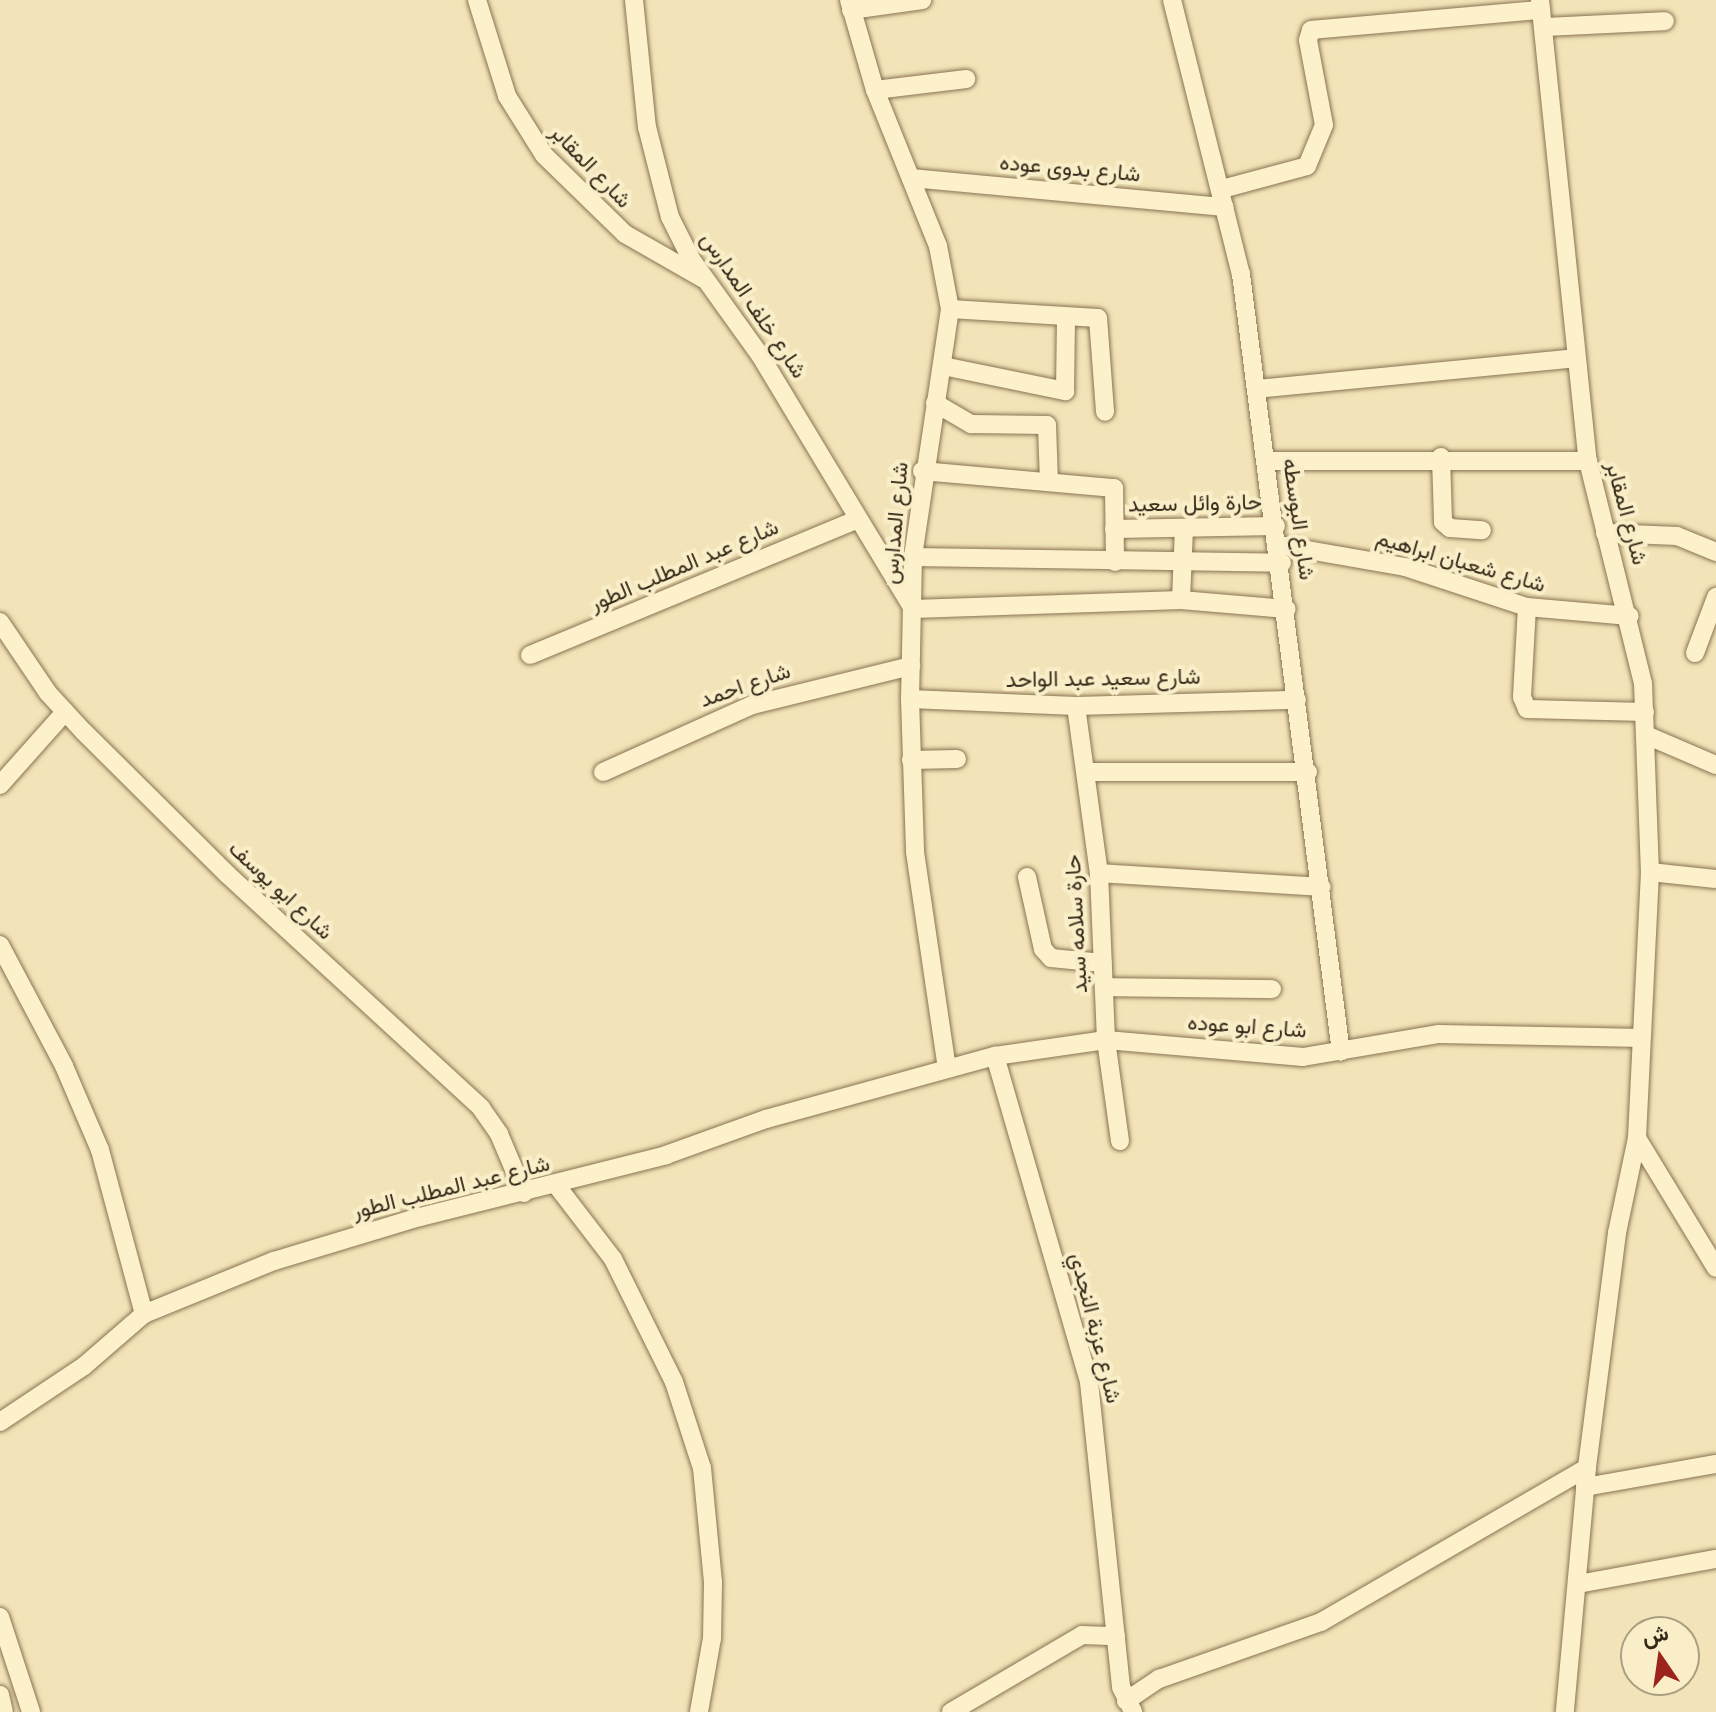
<!DOCTYPE html>
<html>
<head>
<meta charset="utf-8">
<style>
	body { margin:0 }
	#map { position:relative; width:1716px; height:1712px; overflow:hidden; background:#f2e4b8; font-family:Lora,Vazirmatn,serif }
	div>[style] { position:absolute }
	[style*='--x'] { left:calc(var(--x)*1px); top:calc(var(--y)*1px); width:calc(var(--w)*1px); rotate:calc(var(--a)*1deg) }
	.roads { filter:drop-shadow(0 0 2px #897352) drop-shadow(0 0 2px #897352) }
	.minor>* { height:18px; margin:-9px; padding:0 9px; transform-origin:9px; border-radius:9px; background:#fcf1cb }
	span { translate:-50% -50%; white-space:nowrap; text-align:center; line-height:1.15; -webkit-text-stroke:8px #f9eec8; paint-order:stroke }
	.street-label { font-size:22px; color:#362919 }
	.north { position:absolute; left:1620px; top:1616px; width:80px; height:80px; box-sizing:border-box; background:#f9eec8; border:2px solid #ab9f82; border-radius:50%; rotate:347deg; font-size:22px; font-weight:700; line-height:32px; text-align:center; color:#362919 }
	.north::after { content:''; display:block; margin:auto; width:28px; height:36px; background:#9d241c; clip-path:polygon(50% 0,100% 100%,50% 72%,0 100%) }
</style>
</head>
<body>
<div id="map">
	<div class="roads">
		<div class="minor">
			<div style="--x:477;--y:0;--w:101;--a:72.6"></div>
			<div style="--x:507;--y:96;--w:70;--a:57.9"></div>
			<div style="--x:544;--y:155;--w:113;--a:44.3"></div>
			<div style="--x:625;--y:234;--w:89;--a:29.7"></div>
			<div style="--x:634;--y:0;--w:128;--a:84.2"></div>
			<div style="--x:647;--y:127;--w:93;--a:75.7"></div>
			<div style="--x:670;--y:217;--w:47;--a:63.4"></div>
			<div style="--x:691;--y:259;--w:118;--a:54.3"></div>
			<div style="--x:760;--y:355;--w:297;--a:58.9"></div>
			<div style="--x:913;--y:609;--w:268;--a:-1.9"></div>
			<div style="--x:1181;--y:600;--w:106;--a:4.9"></div>
			<div style="--x:849;--y:0;--w:94;--a:73.9"></div>
			<div style="--x:875;--y:90;--w:168;--a:68"></div>
			<div style="--x:938;--y:246;--w:64;--a:79.2"></div>
			<div style="--x:950;--y:309;--w:251;--a:98.5"></div>
			<div style="--x:913;--y:557;--w:142;--a:91.2"></div>
			<div style="--x:910;--y:699;--w:153;--a:88.1"></div>
			<div style="--x:915;--y:852;--w:218;--a:81.6"></div>
			<div style="--x:1172;--y:0;--w:283;--a:75.9"></div>
			<div style="--x:1241;--y:274;--w:784;--a:82.68"></div>
			<div style="--x:1540;--y:0;--w:463;--a:84.1"></div>
			<div style="--x:1588;--y:461;--w:229;--a:76.1"></div>
			<div style="--x:1643;--y:683;--w:189;--a:87.9"></div>
			<div style="--x:1650;--y:872;--w:266;--a:92.8"></div>
			<div style="--x:1637;--y:1138;--w:97;--a:101.9"></div>
			<div style="--x:1617;--y:1233;--w:237;--a:97.3"></div>
			<div style="--x:1587;--y:1468;--w:245;--a:95.2"></div>
			<div style="--x:851;--y:10;--w:72;--a:-8"></div>
			<div style="--x:1544;--y:27;--w:121;--a:-2.8"></div>
			<div style="--x:875;--y:90;--w:92;--a:-6.9"></div>
			<div style="--x:911;--y:178;--w:315;--a:5.3"></div>
			<div style="--x:1222;--y:189;--w:88;--a:-15.1"></div>
			<div style="--x:1307;--y:166;--w:44;--a:-67.5"></div>
			<div style="--x:1324;--y:125;--w:86;--a:-100.7"></div>
			<div style="--x:1308;--y:40;--w:10;--a:-73"></div>
			<div style="--x:1311;--y:30;--w:231;--a:-5"></div>
			<div style="--x:950;--y:309;--w:148;--a:3.5"></div>
			<div style="--x:1098;--y:318;--w:94;--a:85.7"></div>
			<div style="--x:943;--y:366;--w:125;--a:11.6"></div>
			<div style="--x:1065;--y:391;--w:73;--a:-89.2"></div>
			<div style="--x:1256;--y:389;--w:322;--a:-5.5"></div>
			<div style="--x:935;--y:403;--w:42;--a:30.3"></div>
			<div style="--x:971;--y:424;--w:76;--a:0.8"></div>
			<div style="--x:1047;--y:425;--w:57;--a:88"></div>
			<div style="--x:1441;--y:457;--w:65;--a:88.2"></div>
			<div style="--x:1443;--y:522;--w:9;--a:41"></div>
			<div style="--x:1450;--y:528;--w:32;--a:4"></div>
			<div style="--x:1266;--y:461;--w:322;--a:0"></div>
			<div style="--x:922;--y:471;--w:193;--a:5.1"></div>
			<div style="--x:1114;--y:488;--w:74;--a:89.2"></div>
			<div style="--x:1114;--y:529;--w:162;--a:-1.1"></div>
			<div style="--x:1605;--y:533;--w:72;--a:2.4"></div>
			<div style="--x:1677;--y:536;--w:42;--a:22.3"></div>
			<div style="--x:1279;--y:545;--w:128;--a:9.9"></div>
			<div style="--x:1405;--y:567;--w:128;--a:18.2"></div>
			<div style="--x:1527;--y:607;--w:103;--a:5"></div>
			<div style="--x:913;--y:557;--w:369;--a:0.9"></div>
			<div style="--x:1181;--y:600;--w:72;--a:-87.6"></div>
			<div style="--x:1527;--y:607;--w:90;--a:93.2"></div>
			<div style="--x:1522;--y:697;--w:13;--a:67"></div>
			<div style="--x:1527;--y:709;--w:118;--a:1.5"></div>
			<div style="--x:0;--y:622;--w:86;--a:55.9"></div>
			<div style="--x:48;--y:693;--w:52;--a:47.4"></div>
			<div style="--x:83;--y:731;--w:204;--a:44.8"></div>
			<div style="--x:228;--y:875;--w:344;--a:42.6"></div>
			<div style="--x:481;--y:1108;--w:32;--a:55"></div>
			<div style="--x:499;--y:1134;--w:64;--a:67"></div>
			<div style="--x:1695;--y:653;--w:60;--a:-69.4"></div>
			<div style="--x:530;--y:655;--w:353;--a:-22.5"></div>
			<div style="--x:910;--y:699;--w:166;--a:2.4"></div>
			<div style="--x:1076;--y:706;--w:221;--a:-1.6"></div>
			<div style="--x:1076;--y:706;--w:169;--a:82.2"></div>
			<div style="--x:1099;--y:873;--w:167;--a:87.6"></div>
			<div style="--x:1106;--y:1040;--w:102;--a:82.1"></div>
			<div style="--x:1646;--y:735;--w:76;--a:23.2"></div>
			<div style="--x:911;--y:760;--w:46;--a:-1.2"></div>
			<div style="--x:603;--y:772;--w:163;--a:-24.2"></div>
			<div style="--x:752;--y:705;--w:164;--a:-13.8"></div>
			<div style="--x:1089;--y:772;--w:219;--a:0"></div>
			<div style="--x:0;--y:785;--w:98;--a:-48.3"></div>
			<div style="--x:1650;--y:872;--w:66;--a:6.1"></div>
			<div style="--x:1099;--y:873;--w:223;--a:3.6"></div>
			<div style="--x:1027;--y:877;--w:74;--a:77.5"></div>
			<div style="--x:1043;--y:949;--w:12;--a:48"></div>
			<div style="--x:1051;--y:958;--w:52;--a:5.5"></div>
			<div style="--x:0;--y:945;--w:137;--a:62.1"></div>
			<div style="--x:64;--y:1066;--w:91;--a:66.8"></div>
			<div style="--x:100;--y:1150;--w:170;--a:75"></div>
			<div style="--x:1104;--y:987;--w:168;--a:0.7"></div>
			<div style="--x:995;--y:1056;--w:339;--a:73.9"></div>
			<div style="--x:1089;--y:1382;--w:307;--a:84"></div>
			<div style="--x:1121;--y:1687;--w:28;--a:64"></div>
			<div style="--x:1637;--y:1138;--w:152;--a:58.7"></div>
			<div style="--x:557;--y:1186;--w:92;--a:52.5"></div>
			<div style="--x:613;--y:1259;--w:137;--a:63.6"></div>
			<div style="--x:674;--y:1382;--w:90;--a:72"></div>
			<div style="--x:702;--y:1468;--w:115;--a:84.5"></div>
			<div style="--x:713;--y:1582;--w:56;--a:91"></div>
			<div style="--x:712;--y:1638;--w:75;--a:100"></div>
			<div style="--x:0;--y:1422;--w:101;--a:-33.7"></div>
			<div style="--x:84;--y:1366;--w:79;--a:-40.9"></div>
			<div style="--x:144;--y:1314;--w:140;--a:-22.2"></div>
			<div style="--x:274;--y:1261;--w:152;--a:-16.8"></div>
			<div style="--x:420;--y:1217;--w:254;--a:-14.1"></div>
			<div style="--x:666;--y:1155;--w:106;--a:-19.8"></div>
			<div style="--x:766;--y:1119;--w:238;--a:-15.4"></div>
			<div style="--x:995;--y:1056;--w:112;--a:-8.2"></div>
			<div style="--x:1106;--y:1040;--w:198;--a:4.9"></div>
			<div style="--x:1303;--y:1057;--w:138;--a:-9.6"></div>
			<div style="--x:1439;--y:1034;--w:202;--a:1.1"></div>
			<div style="--x:1585;--y:1487;--w:133;--a:-10"></div>
			<div style="--x:1578;--y:1584;--w:140;--a:-10.3"></div>
			<div style="--x:0;--y:1617;--w:100;--a:71.9"></div>
			<div style="--x:0;--y:1695;--w:17;--a:77"></div>
			<div style="--x:1126;--y:1701;--w:40;--a:-34"></div>
			<div style="--x:1159;--y:1679;--w:172;--a:-19.4"></div>
			<div style="--x:1321;--y:1622;--w:307;--a:-30.1"></div>
			<div style="--x:951;--y:1712;--w:152;--a:-30.4"></div>
			<div style="--x:1082;--y:1635;--w:34;--a:2"></div>
		</div>
	</div>
	<div class="street-label">
		<span style="left:591px;top:166px;rotate:46deg">شارع المقابر</span>
		<span style="left:1070px;top:168px;rotate:5deg">شارع بدوى عوده</span>
		<span style="left:754px;top:305px;rotate:56deg">شارع خلف المدارس</span>
		<span style="left:1195px;top:503px;rotate:-1deg">حارة وائل سعيد</span>
		<span style="left:1627px;top:513px;rotate:75deg">شارع المقابر</span>
		<span style="left:1299px;top:519px;rotate:82deg">شارع البوسطه</span>
		<span style="left:895px;top:523px;rotate:-85deg">شارع المدارس</span>
		<span style="left:1461px;top:561px;rotate:16deg">شارع شعبان ابراهيم</span>
		<span style="left:684px;top:565px;rotate:-23deg">شارع عبد المطلب الطور</span>
		<span style="left:1103px;top:678px;rotate:-1deg">شارع سعيد عبد الواحد</span>
		<span style="left:745px;top:685px;rotate:-19deg">شارع احمد</span>
		<span style="left:281px;top:890px;rotate:43deg">شارع ابو يوسف</span>
		<span style="left:1076px;top:924px;rotate:-93deg">حارة سلامه سيد</span>
		<span style="left:1247px;top:1026px;rotate:4deg">شارع ابو عوده</span>
		<span style="left:451px;top:1187px;rotate:-14deg">شارع عبد المطلب الطور</span>
		<span style="left:1096px;top:1328px;rotate:76deg">شارع عزبة النجدي</span>
	</div>
	<div class="north">ش</div>
</div>
</body>
</html>
